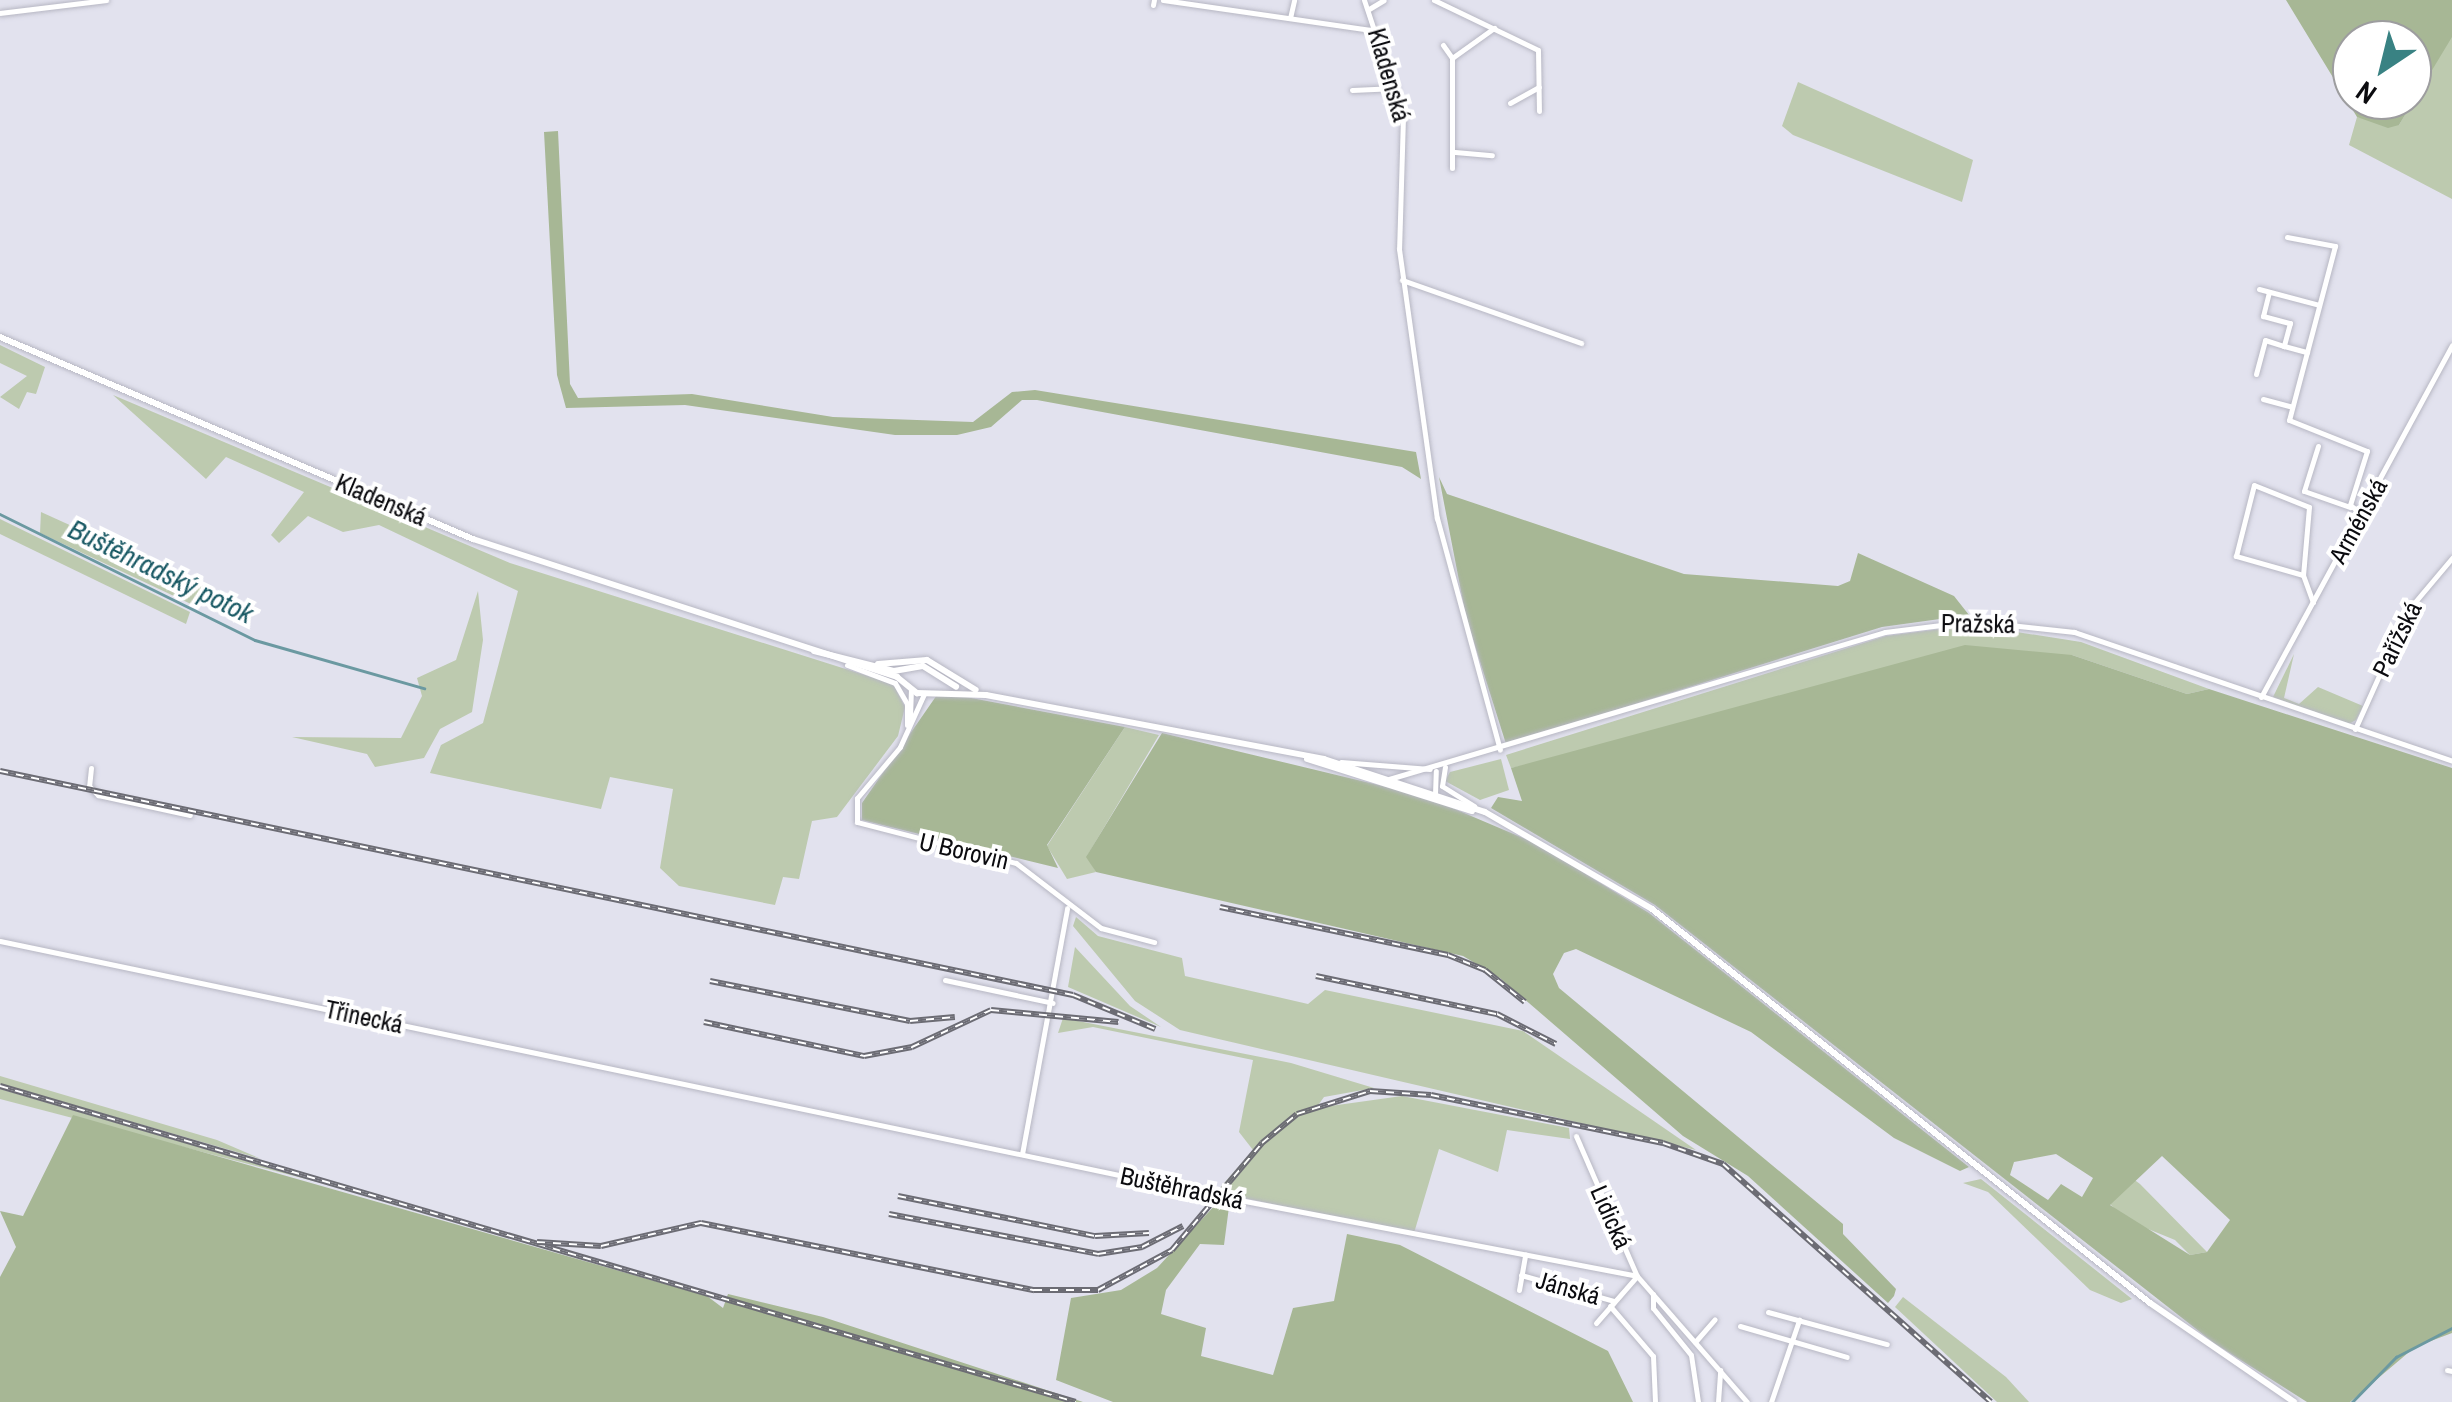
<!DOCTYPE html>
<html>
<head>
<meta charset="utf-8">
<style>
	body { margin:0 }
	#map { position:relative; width:2452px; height:1402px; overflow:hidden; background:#e2e2ee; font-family:"Archivo Narrow",sans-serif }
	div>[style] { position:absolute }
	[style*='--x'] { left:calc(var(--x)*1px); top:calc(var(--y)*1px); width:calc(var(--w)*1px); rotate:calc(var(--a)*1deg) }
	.green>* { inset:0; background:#bdcaaf }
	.forest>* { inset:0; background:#a7b795 }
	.stream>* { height:2.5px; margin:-1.25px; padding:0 1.25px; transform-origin:1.25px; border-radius:1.25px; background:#6b99a1 }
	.roads { filter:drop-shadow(0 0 2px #b7b7c3) drop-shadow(0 0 2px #b7b7c3) }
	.minor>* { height:5px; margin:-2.5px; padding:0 2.5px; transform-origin:2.5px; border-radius:2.5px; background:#fff }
	.major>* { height:6px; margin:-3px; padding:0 3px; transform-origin:3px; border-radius:3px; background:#fff }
	.rail>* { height:6px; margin-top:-3px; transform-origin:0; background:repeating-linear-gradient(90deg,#fff 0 8px,#6c6c74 0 16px); box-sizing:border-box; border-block:2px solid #6c6c74 }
	.bridges { filter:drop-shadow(0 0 2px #b7b7c3) drop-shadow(0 0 2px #b7b7c3) }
	.minor-bridge>* { height:5px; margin:-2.5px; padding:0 2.5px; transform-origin:2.5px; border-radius:2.5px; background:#fff }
	span { translate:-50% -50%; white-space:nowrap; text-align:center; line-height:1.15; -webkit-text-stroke:8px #fff; paint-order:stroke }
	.street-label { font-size:25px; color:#0b0b0f }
	.water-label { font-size:28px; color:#195964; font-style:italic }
	.north { position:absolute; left:2332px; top:20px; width:100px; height:100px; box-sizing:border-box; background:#fff; border:2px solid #9d9d9f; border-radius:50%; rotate:215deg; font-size:28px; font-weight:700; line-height:40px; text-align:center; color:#0b0b0f }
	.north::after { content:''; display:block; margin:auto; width:35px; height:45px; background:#398283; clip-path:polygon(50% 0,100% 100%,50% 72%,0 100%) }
</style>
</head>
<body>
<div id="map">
	<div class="green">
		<div style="clip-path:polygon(2451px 36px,2452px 37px,2452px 199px,2349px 145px,2357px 117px,2399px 125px)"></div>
		<div style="clip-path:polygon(1798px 82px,1973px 160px,1962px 202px,1793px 135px,1782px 126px)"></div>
		<div style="clip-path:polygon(0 345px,45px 367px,36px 394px,27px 392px,19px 409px,0 397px,27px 376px,0 363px)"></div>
		<div style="clip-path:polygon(113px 395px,510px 563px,893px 684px,905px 707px,898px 736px,837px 817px,812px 821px,799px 879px,783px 877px,775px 905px,679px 886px,660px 868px,673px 789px,610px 777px,601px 809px,430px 773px,441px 745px,483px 723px,518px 591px,379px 525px,343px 532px,308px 516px,279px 543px,271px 535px,304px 492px,226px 457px,206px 479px)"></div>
		<div style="clip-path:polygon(41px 512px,204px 586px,193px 605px,40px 533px)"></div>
		<div style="clip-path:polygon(0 519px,190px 612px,186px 624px,0 534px)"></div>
		<div style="clip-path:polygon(478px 591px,483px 640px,472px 712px,440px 729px,424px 758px,375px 767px,367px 754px,292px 737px,401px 738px,422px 696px,417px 678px,456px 660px)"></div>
		<div style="clip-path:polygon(1972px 625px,2081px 642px,2209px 689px,2187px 694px,2072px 655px,1511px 768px,1506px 755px,1886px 636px)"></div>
		<div style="clip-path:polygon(2294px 654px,2284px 698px,2299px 704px,2318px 687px,2363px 706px,2356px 720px,2347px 725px,2273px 697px)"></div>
		<div style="clip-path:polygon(1125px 727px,1159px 735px,1087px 856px,1096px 872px,1067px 879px,1047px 846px)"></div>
		<div style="clip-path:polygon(1501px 759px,1509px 790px,1480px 800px,1445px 781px,1450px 772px)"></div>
		<div style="clip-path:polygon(1076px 917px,1098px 936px,1182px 958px,1185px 976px,1308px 1004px,1325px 990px,1523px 1031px,1696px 1150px,1180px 1030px,1135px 1001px,1073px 926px)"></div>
		<div style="clip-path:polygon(1075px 947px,1130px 1006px,1161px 1027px,1068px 987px)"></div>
		<div style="clip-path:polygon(1063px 1018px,1291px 1063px,1374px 1088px,1324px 1097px,1316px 1108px,1402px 1096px,1569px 1128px,1570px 1139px,1507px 1130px,1498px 1172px,1439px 1149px,1414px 1233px,1224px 1194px,1218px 1190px,1253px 1150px,1239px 1132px,1253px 1060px,1093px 1027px,1058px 1033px)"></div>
		<div style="clip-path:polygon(0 1076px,217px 1140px,261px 1159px,0 1084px)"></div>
		<div style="clip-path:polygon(0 1089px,325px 1184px,0 1099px)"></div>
		<div style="clip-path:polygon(2132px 1178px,2140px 1184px,2207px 1252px,2190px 1255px,2175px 1240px,2126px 1220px,2110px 1204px)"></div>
		<div style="clip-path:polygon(1981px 1179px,2132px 1299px,2121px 1303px,2090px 1290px,1988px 1192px,1963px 1183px)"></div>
		<div style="clip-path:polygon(1903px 1297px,2006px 1377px,2029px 1402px,1997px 1402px,1895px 1307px)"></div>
	</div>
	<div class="forest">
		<div style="clip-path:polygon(evenodd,2286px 0,2452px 0,2452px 37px,2399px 125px,2388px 128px,2357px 117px,2286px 0,2352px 40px,2412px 40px,2412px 100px,2352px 100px,2352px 40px)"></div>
		<div style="clip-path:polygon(558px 131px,570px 384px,578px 398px,692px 394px,833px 417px,973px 422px,1012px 392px,1035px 390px,1416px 452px,1421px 479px,1402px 467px,1037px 400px,1022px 400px,991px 427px,957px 435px,895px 435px,685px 405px,566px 408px,557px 375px,544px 132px)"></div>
		<div style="clip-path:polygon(1439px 477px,1447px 494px,1684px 574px,1838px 586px,1850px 581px,1858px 553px,1954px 596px,1969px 615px,1882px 627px,1506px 744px,1466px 617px)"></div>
		<div style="clip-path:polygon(evenodd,1965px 645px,2072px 655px,2187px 694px,2209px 689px,2452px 768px,2452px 1333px,2415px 1347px,2350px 1402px,2307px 1402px,2214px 1343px,1655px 905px,1491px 808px,1498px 797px,1522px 801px,1511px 768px,1965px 645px,2056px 1154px,2093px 1178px,2082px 1197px,2061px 1184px,2048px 1200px,2010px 1175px,2014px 1162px,2056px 1154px,1965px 645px,2162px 1156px,2230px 1220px,2207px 1252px,2190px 1255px,2110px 1205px,2162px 1156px)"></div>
		<div style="clip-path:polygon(939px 692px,1125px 727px,1047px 845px,1058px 868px,862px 820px,862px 803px)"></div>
		<div style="clip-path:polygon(1162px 733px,1424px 796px,1537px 844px,1649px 913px,1969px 1167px,1960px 1171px,1894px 1138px,1751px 1032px,1576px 949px,1564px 953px,1553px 974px,1559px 988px,1843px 1224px,1843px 1234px,1896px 1289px,1894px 1296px,1888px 1303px,1748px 1176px,1683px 1136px,1500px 978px,1463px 956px,1096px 872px,1086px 857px)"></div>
		<div style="clip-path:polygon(73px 1115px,707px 1296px,723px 1308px,728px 1294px,823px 1317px,1083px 1402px,0 1402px,0 1277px,16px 1247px,0 1211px,23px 1216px)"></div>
		<div style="clip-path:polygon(1216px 1204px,1229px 1207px,1224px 1245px,1200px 1244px,1166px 1290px,1161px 1314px,1206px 1328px,1201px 1356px,1273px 1375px,1293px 1308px,1334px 1301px,1347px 1234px,1400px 1245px,1608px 1351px,1633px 1402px,1113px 1402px,1056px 1380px,1071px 1298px,1121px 1290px,1157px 1268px)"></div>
	</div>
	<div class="stream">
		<div style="--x:0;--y:514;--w:284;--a:26.3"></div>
		<div style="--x:255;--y:640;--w:176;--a:15.9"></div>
		<div style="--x:2352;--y:1402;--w:63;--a:-45.6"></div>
		<div style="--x:2396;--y:1357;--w:63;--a:-27.4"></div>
	</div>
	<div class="roads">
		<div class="minor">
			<div style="--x:1163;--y:0;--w:217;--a:8.2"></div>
			<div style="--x:1364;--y:0;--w:123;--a:71.6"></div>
			<div style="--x:1403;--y:117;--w:132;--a:91.7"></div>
			<div style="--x:1399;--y:249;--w:272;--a:82"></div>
			<div style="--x:1437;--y:518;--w:240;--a:74.8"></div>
			<div style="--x:1434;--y:0;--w:115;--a:25.7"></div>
			<div style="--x:1538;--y:50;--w:61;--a:89.1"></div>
			<div style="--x:1153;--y:5;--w:5;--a:-79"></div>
			<div style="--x:1369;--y:9;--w:17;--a:-31"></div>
			<div style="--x:0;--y:13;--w:107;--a:-7"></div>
			<div style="--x:1290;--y:18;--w:18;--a:-77"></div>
			<div style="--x:1443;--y:45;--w:16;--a:55"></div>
			<div style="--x:1352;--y:90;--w:44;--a:-2.6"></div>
			<div style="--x:1510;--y:103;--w:33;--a:-29"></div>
			<div style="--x:1455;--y:152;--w:37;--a:5"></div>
			<div style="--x:1452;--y:168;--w:110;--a:-90"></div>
			<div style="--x:1452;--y:58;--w:52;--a:-35.5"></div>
			<div style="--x:2287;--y:237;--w:49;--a:10.6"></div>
			<div style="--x:2335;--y:246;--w:180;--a:104.8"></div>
			<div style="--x:2289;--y:420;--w:84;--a:21.7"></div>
			<div style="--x:2367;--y:451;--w:57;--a:107.5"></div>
			<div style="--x:2350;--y:505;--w:15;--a:37"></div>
			<div style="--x:1402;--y:280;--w:190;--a:19.4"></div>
			<div style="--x:2259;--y:289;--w:62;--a:14.9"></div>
			<div style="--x:2269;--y:292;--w:25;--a:104"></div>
			<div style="--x:2263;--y:316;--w:28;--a:15"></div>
			<div style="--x:2290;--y:323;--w:24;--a:105"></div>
			<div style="--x:2284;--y:346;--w:24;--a:15"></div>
			<div style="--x:2256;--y:374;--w:35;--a:-75"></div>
			<div style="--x:2265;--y:340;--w:20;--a:18"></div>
			<div style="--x:2263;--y:399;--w:30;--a:15"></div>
			<div style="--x:2318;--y:446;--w:47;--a:107.3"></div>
			<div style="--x:2304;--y:491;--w:49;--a:19.2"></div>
			<div style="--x:2303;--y:575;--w:70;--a:-164.2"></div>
			<div style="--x:2236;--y:556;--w:73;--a:-75.8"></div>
			<div style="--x:2254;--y:485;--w:59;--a:21.8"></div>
			<div style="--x:2309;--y:507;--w:68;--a:95"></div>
			<div style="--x:2303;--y:575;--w:29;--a:70"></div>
			<div style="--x:847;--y:665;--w:51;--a:20.6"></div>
			<div style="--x:895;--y:683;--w:24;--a:60"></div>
			<div style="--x:907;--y:704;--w:21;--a:90"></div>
			<div style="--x:924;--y:694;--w:58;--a:114.4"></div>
			<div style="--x:900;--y:747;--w:67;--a:130.1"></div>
			<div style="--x:857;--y:798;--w:24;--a:90"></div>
			<div style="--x:857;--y:822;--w:164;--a:14.5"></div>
			<div style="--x:1016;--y:863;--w:107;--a:37.4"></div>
			<div style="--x:1101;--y:928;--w:55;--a:14.8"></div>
			<div style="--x:2261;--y:697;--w:400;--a:-61.5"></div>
			<div style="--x:910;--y:717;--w:28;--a:-88"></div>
			<div style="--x:2355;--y:729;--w:132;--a:-65.8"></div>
			<div style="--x:2409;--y:609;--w:67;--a:-49.9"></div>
			<div style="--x:1341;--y:762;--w:89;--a:4.5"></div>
			<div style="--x:1445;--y:767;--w:19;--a:99"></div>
			<div style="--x:1442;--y:786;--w:38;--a:32"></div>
			<div style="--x:91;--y:768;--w:18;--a:96"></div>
			<div style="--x:89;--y:786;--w:13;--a:45"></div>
			<div style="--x:98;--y:795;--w:94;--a:12.3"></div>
			<div style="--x:1389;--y:779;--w:517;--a:-16.51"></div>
			<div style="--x:1885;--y:632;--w:89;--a:-7.1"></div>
			<div style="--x:1973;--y:621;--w:102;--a:6.2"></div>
			<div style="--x:2074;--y:632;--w:399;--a:18.8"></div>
			<div style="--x:1435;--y:794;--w:23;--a:-88"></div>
			<div style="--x:0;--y:941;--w:1187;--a:11.81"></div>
			<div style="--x:945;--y:980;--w:110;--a:12"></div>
			<div style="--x:1576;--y:1136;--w:153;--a:66.5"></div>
			<div style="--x:1637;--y:1276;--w:167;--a:48.9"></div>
			<div style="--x:1022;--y:1154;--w:250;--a:-79.6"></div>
			<div style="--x:1229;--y:1198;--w:415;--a:10.8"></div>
			<div style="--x:1521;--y:1275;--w:97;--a:15.6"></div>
			<div style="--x:1519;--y:1290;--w:36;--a:-80"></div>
			<div style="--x:1653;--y:1294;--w:14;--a:90"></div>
			<div style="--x:1653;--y:1308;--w:60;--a:51"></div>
			<div style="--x:1691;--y:1355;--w:48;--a:81.5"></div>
			<div style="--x:1610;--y:1306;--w:66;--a:49.3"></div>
			<div style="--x:1653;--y:1356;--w:46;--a:87.5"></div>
			<div style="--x:1768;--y:1312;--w:123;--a:15.1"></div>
			<div style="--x:1596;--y:1323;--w:62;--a:-48.9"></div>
			<div style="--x:1740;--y:1326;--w:111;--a:16.2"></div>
			<div style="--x:1695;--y:1342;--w:30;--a:-49"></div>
			<div style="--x:2447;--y:1370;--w:5;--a:11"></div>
			<div style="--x:1718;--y:1402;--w:32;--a:-86"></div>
			<div style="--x:1771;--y:1402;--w:87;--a:-71.1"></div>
		</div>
		<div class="major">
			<div style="--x:0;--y:337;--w:514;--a:23.13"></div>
			<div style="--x:473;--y:539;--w:446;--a:18"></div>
			<div style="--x:897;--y:677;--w:26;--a:39"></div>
			<div style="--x:917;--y:693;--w:69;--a:1.7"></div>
			<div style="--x:986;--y:695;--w:344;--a:10.7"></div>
			<div style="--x:1324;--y:759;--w:169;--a:18.2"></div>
			<div style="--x:1485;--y:812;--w:193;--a:30.1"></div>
			<div style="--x:1652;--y:909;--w:635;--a:38.35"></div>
			<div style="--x:2150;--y:1303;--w:175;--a:34.5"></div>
			<div style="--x:814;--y:651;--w:82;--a:14"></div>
			<div style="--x:894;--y:671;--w:29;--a:-10"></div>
			<div style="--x:923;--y:666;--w:39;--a:32"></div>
			<div style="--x:878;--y:664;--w:49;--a:-4.7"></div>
			<div style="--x:927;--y:660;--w:57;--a:31.5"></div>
			<div style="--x:1307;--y:759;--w:173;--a:17.5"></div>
		</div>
	</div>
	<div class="rail">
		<div style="--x:0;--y:771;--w:1096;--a:11.79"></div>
		<div style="--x:1073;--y:995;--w:89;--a:22.5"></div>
		<div style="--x:1220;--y:907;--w:233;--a:11.9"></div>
		<div style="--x:1448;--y:955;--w:40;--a:22"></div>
		<div style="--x:1485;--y:970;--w:51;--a:38.7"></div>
		<div style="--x:1316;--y:976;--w:185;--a:11.9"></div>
		<div style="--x:1497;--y:1014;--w:66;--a:27"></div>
		<div style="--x:710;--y:981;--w:204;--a:11.3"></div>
		<div style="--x:910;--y:1021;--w:45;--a:-5.1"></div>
		<div style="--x:704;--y:1022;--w:164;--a:12"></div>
		<div style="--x:864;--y:1056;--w:49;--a:-10.6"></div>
		<div style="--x:912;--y:1047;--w:87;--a:-25.1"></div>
		<div style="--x:991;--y:1010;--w:128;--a:5.4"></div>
		<div style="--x:0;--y:1086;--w:1121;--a:16.37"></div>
		<div style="--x:898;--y:1196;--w:201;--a:11.5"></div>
		<div style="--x:1095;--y:1236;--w:54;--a:-3.2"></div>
		<div style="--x:889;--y:1214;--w:213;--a:10.8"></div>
		<div style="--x:1098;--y:1254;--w:45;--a:-9"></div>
		<div style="--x:1142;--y:1247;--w:46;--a:-27.1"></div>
		<div style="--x:537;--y:1242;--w:64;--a:3.6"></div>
		<div style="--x:601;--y:1246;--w:103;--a:-13"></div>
		<div style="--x:701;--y:1223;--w:340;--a:11.4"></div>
		<div style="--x:1034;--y:1290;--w:64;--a:0"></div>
		<div style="--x:1098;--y:1290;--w:84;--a:-28.4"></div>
		<div style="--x:1172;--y:1250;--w:140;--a:-49.9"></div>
		<div style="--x:1262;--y:1143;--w:45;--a:-39.6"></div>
		<div style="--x:1297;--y:1114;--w:77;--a:-17.5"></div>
		<div style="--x:1370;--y:1091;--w:61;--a:3.8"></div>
		<div style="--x:1431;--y:1095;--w:237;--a:11.7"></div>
		<div style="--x:1663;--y:1143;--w:64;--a:19.3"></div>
		<div style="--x:1723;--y:1164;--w:358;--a:41.6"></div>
	</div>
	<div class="bridges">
		<div class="minor-bridge">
			<div style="--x:1162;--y:1184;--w:68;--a:11.8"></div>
		</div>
	</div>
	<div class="street-label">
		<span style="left:1389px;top:75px;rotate:74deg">Kladenská</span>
		<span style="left:381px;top:500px;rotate:23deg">Kladenská</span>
		<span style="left:2358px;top:521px;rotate:-61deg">Arménská</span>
		<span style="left:1978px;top:624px;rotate:1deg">Pražská</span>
		<span style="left:2397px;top:639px;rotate:-64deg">Pařížská</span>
		<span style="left:964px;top:851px;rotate:13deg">U Borovin</span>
		<span style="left:364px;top:1017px;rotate:12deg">Třinecká</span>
		<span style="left:1182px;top:1188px;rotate:12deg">Buštěhradská</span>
		<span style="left:1611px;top:1217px;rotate:66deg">Lidická</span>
		<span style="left:1568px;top:1288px;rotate:16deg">Jánská</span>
	</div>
	<div class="water-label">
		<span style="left:161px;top:571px;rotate:26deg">Buštěhradský potok</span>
	</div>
	<div class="north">N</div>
</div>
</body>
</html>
